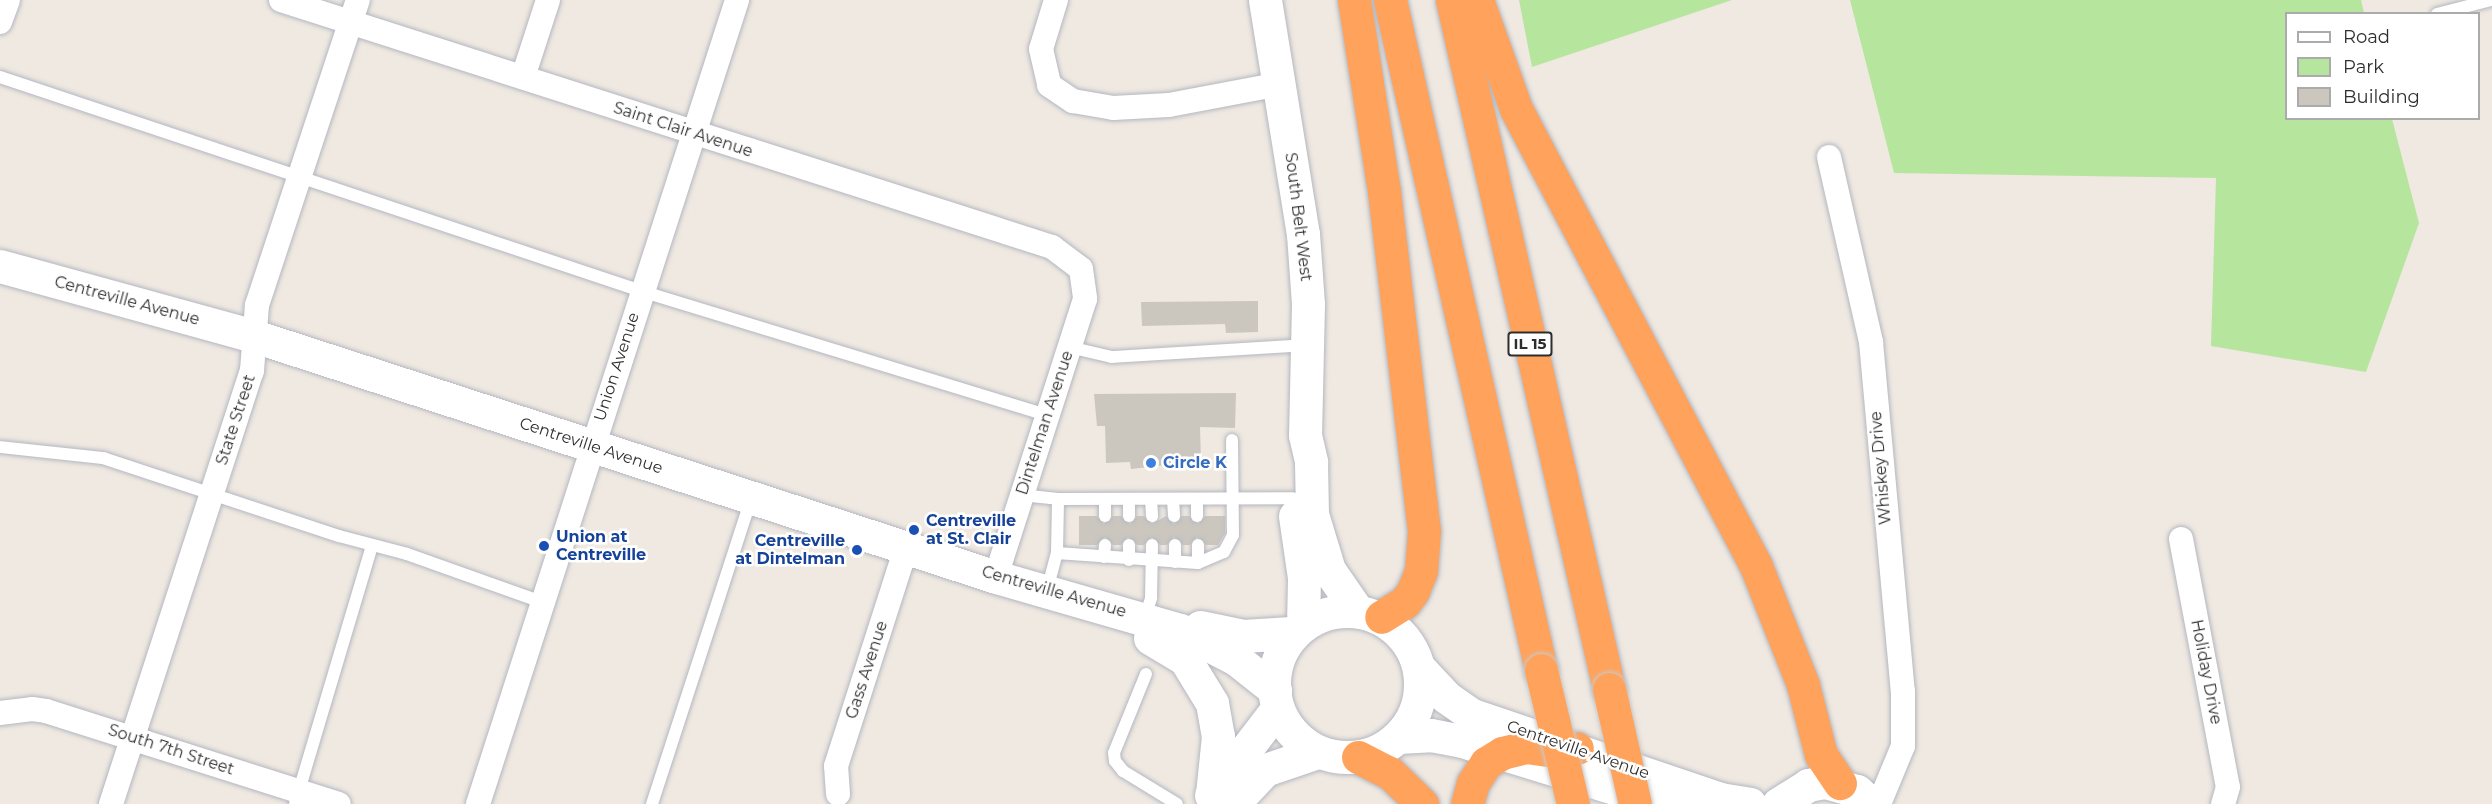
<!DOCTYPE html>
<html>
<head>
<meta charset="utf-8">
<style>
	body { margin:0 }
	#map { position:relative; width:2492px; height:804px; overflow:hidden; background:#efe9e1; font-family:Montserrat,sans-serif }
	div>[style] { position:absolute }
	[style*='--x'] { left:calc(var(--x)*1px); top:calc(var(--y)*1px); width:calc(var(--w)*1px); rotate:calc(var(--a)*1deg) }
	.green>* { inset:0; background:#b6e59e }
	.building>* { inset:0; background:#cbc7bf }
	.roads { filter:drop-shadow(0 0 2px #b4b7c1) drop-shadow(0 0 2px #b4b7c1) }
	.lane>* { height:12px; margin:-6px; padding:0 6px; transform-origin:6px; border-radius:6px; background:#fff }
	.street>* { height:24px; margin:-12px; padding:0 12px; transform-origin:12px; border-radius:12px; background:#fff }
	.secondary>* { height:33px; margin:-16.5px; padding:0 16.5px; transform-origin:16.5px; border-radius:16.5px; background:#fff }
	.secondary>.ring { margin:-16.5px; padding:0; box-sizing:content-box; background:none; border:33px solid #fff; border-radius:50% }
	.highway>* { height:33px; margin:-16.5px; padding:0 16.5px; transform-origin:16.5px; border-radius:16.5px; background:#ffa35c }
	.bridges { filter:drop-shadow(0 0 2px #c9c9c9) drop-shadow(0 0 2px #c9c9c9) }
	.highway-bridge>* { height:33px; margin:-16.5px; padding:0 16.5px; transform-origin:16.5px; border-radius:16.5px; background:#ffa35c }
	.dots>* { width:16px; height:16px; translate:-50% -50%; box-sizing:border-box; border:3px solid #fff; border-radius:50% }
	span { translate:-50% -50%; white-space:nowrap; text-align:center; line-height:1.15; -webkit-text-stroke:5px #fff; paint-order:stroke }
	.shield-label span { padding:2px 4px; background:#fff; border:2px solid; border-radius:4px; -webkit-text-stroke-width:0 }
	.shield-label { font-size:15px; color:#2e2e2e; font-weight:700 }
	.street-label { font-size:16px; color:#2e2e2e }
	.shop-label { font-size:16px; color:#366cbe; font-weight:700 }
	.left { translate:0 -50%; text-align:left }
	.transit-label { font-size:16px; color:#164399; font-weight:700 }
	.right { translate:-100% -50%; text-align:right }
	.legend { position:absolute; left:2285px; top:12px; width:195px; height:108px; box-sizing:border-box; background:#fff; border:2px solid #ababab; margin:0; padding:8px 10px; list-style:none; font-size:18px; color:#2e2e2e }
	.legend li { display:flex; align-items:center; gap:12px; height:30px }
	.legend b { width:30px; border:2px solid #ababab }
</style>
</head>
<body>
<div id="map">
	<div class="green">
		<div style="clip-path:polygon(1519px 0,1732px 0,1532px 67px)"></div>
		<div style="clip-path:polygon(1850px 0,2361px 0,2364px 13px,2286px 14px,2286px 118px,2392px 119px,2419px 223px,2366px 372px,2211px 346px,2216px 178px,1894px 173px)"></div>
	</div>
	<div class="building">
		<div style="clip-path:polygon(1258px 301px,1258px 332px,1226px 333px,1225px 324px,1142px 326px,1141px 302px)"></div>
		<div style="clip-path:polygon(1236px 393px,1235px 428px,1200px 427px,1201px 461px,1131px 469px,1130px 462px,1106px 463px,1105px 426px,1097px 426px,1094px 394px)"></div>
		<div style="clip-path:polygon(1079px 516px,1097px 516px,1104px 524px,1113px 516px,1121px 516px,1130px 524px,1137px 516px,1144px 516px,1152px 524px,1166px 516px,1174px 524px,1182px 516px,1189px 516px,1198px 524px,1205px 516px,1225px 516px,1225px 533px,1218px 545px,1206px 545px,1197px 537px,1190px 545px,1183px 545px,1174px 537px,1167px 545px,1160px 545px,1152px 537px,1144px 545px,1137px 545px,1128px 537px,1121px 545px,1113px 545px,1105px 537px,1097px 545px,1079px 545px)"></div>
	</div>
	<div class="roads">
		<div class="lane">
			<div style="--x:2437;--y:14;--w:56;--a:-14.5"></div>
			<div style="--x:0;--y:77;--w:676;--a:18.46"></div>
			<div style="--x:641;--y:291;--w:424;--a:17"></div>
			<div style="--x:1069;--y:347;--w:44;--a:13.1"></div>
			<div style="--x:1112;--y:357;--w:194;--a:-3.5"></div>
			<div style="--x:0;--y:447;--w:104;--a:6.1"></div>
			<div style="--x:103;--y:458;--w:249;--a:18.3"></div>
			<div style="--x:339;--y:536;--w:70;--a:14.8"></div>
			<div style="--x:407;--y:554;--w:143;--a:19.6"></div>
			<div style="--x:1021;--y:495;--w:37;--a:6"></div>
			<div style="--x:1058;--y:499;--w:235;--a:-0.2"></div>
			<div style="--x:1105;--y:499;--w:17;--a:90"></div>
			<div style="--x:1129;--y:499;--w:17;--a:90"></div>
			<div style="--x:1151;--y:500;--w:16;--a:86"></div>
			<div style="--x:1173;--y:500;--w:16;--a:86"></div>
			<div style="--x:1197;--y:500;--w:16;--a:90"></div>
			<div style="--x:1129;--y:545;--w:15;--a:90"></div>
			<div style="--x:1175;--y:545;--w:17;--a:90"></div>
			<div style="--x:1198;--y:545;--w:18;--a:90"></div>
			<div style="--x:1057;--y:553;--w:141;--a:4.1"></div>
			<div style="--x:1198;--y:563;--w:28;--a:-23"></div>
			<div style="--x:1224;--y:552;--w:19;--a:-62"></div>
			<div style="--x:1233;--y:535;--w:95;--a:-90.6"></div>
			<div style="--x:1104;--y:557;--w:12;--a:-85"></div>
			<div style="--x:1047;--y:590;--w:38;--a:-75"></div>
			<div style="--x:1057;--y:553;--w:54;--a:-88.9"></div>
			<div style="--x:1145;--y:617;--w:20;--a:-72"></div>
			<div style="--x:1151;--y:598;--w:53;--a:-88.9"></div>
			<div style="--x:1146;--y:674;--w:85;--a:112.1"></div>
			<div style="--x:1114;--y:753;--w:8;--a:83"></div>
			<div style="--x:1115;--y:761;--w:13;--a:51"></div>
			<div style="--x:1123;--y:771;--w:63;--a:31.4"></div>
			<div style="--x:295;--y:804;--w:270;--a:-73.4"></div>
			<div style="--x:652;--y:804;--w:321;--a:-72"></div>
		</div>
		<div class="street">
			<div style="--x:281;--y:0;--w:810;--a:17.76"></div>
			<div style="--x:1052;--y:247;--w:36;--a:37"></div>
			<div style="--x:1081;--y:269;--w:30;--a:82"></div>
			<div style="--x:1085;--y:299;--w:292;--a:107.8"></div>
			<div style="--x:1056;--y:0;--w:51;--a:107"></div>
			<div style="--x:1041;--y:49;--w:37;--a:77"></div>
			<div style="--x:1049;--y:85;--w:29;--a:34"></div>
			<div style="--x:1073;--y:101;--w:41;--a:9.9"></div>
			<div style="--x:1113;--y:108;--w:56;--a:-3.1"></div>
			<div style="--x:1169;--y:105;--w:113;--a:-10.7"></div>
			<div style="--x:0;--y:22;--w:23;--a:-70"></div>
			<div style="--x:523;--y:77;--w:81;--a:-72"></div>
			<div style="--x:1829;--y:157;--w:190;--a:77.2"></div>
			<div style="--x:1871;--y:342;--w:350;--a:84.8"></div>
			<div style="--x:1903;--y:691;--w:55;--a:90"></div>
			<div style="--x:1903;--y:746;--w:63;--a:112.5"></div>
			<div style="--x:2181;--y:539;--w:252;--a:79.3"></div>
			<div style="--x:2228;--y:787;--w:18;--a:106"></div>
			<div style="--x:0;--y:713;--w:32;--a:-7"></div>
			<div style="--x:32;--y:709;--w:14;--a:8"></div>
			<div style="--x:46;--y:711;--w:307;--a:17.6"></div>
			<div style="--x:838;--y:794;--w:28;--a:-94"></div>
			<div style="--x:836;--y:766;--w:229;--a:-72.2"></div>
			<div style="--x:111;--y:804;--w:455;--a:-72"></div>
			<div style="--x:252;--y:371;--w:66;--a:-85.7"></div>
			<div style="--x:257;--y:305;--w:321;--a:-71.7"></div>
			<div style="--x:478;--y:804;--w:845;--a:-72.14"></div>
		</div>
		<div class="secondary">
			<div style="--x:1265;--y:0;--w:237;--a:80.8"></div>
			<div style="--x:1303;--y:234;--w:70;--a:85.9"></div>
			<div style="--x:1308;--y:304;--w:131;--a:91.3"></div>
			<div style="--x:1305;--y:435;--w:28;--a:77"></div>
			<div style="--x:1311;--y:462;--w:52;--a:88.9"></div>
			<div style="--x:1312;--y:514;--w:59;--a:73.1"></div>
			<div style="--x:1329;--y:570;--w:47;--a:55.3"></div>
			<div style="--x:0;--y:266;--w:263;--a:15.4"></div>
			<div style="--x:254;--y:336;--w:780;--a:17.99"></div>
			<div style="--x:996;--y:577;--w:191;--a:16.1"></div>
			<div style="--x:1180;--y:630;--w:63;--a:27.4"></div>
			<div style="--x:1236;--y:659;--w:50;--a:38.5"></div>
			<div style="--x:1295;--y:516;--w:63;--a:81.7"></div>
			<div style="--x:1304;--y:578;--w:46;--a:91.2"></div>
			<div class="ring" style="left:1274px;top:611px;width:113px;height:113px"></div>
			<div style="--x:1200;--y:627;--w:44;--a:11.8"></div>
			<div style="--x:1243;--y:636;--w:48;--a:-3.6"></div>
			<div style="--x:1150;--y:638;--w:41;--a:31"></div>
			<div style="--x:1185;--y:659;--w:52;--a:58.5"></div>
			<div style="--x:1212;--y:703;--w:34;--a:80"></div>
			<div style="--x:1218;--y:736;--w:58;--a:95.9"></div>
			<div style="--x:1421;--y:670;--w:37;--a:47"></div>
			<div style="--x:1446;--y:697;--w:32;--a:35"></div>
			<div style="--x:1472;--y:715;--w:262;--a:18.7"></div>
			<div style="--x:1720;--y:799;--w:30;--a:9"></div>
			<div style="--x:1398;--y:737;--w:33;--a:-3"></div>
			<div style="--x:1431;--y:735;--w:32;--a:11"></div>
			<div style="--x:1462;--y:741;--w:214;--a:17.2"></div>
			<div style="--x:1211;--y:795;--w:108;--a:-52.5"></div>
			<div style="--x:1233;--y:804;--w:47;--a:-46.7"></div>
			<div style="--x:1265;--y:770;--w:56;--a:-18.8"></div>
			<div style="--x:1778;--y:804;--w:36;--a:-32"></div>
			<div style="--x:1808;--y:785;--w:17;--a:-10"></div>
			<div style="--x:1825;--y:782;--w:33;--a:16"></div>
			<div style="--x:1857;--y:791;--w:19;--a:43"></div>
		</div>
		<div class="highway">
			<div style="--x:1354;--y:0;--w:193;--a:81.1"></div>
			<div style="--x:1384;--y:191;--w:342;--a:83.3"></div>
			<div style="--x:1424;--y:531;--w:40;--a:94.3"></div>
			<div style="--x:1421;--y:571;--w:22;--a:112"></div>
			<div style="--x:1413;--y:591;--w:14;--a:126"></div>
			<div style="--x:1405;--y:602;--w:28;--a:148"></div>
			<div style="--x:1390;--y:0;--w:687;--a:77.3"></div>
			<div style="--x:1452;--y:0;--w:707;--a:77.16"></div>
			<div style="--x:1477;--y:0;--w:116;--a:70.3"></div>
			<div style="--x:1516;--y:109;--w:516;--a:62.29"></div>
			<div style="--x:1756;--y:566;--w:128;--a:68.4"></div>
			<div style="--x:1803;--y:685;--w:72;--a:75.6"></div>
			<div style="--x:1821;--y:755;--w:34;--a:56"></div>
			<div style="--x:1358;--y:757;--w:36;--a:27"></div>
			<div style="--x:1390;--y:773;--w:45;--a:44.1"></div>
			<div style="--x:1467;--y:804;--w:22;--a:-74"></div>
			<div style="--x:1473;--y:783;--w:24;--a:-57"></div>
			<div style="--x:1486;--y:763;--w:19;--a:-32"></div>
			<div style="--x:1502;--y:753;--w:25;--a:-14"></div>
			<div style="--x:1526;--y:747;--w:28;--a:8"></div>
			<div style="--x:1554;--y:751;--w:23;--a:-7"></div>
		</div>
	</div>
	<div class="bridges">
		<div class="highway-bridge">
			<div style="--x:1541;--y:670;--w:138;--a:76.6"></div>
			<div style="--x:1609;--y:689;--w:118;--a:77.3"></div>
		</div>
	</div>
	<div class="dots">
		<div style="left:1151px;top:463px;background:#3f7fe0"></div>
		<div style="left:914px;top:530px;background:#1a4fb4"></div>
		<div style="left:544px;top:546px;background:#1a4fb4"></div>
		<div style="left:857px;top:550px;background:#1a4fb4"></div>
	</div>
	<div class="shield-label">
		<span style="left:1530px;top:344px">IL 15</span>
	</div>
	<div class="street-label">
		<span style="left:683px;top:130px;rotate:18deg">Saint Clair Avenue</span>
		<span style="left:1298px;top:217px;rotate:83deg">South Belt West</span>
		<span style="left:127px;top:301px;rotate:15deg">Centreville Avenue</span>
		<span style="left:617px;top:367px;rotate:-72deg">Union Avenue</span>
		<span style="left:236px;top:420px;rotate:-72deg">State Street</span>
		<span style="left:1045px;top:423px;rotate:-72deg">Dintelman Avenue</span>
		<span style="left:591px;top:446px;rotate:18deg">Centreville Avenue</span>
		<span style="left:1881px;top:468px;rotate:-95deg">Whiskey Drive</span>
		<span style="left:1054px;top:592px;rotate:16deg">Centreville Avenue</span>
		<span style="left:867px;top:670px;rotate:-72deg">Gass Avenue</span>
		<span style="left:2206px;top:672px;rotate:79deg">Holiday Drive</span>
		<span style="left:171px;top:750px;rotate:18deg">South 7th Street</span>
		<span style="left:1578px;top:750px;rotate:19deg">Centreville Avenue</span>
	</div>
	<div class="shop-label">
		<span class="left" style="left:1163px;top:463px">Circle K</span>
	</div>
	<div class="transit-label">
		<span class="left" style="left:926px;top:530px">Centreville<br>at St. Clair</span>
		<span class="left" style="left:556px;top:546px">Union at<br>Centreville</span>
		<span class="right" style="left:845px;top:550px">Centreville<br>at Dintelman</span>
	</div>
	<ul class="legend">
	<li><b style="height:8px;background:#fff"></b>Road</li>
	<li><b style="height:16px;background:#b6e59e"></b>Park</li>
	<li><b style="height:16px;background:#cbc7bf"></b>Building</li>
	</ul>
</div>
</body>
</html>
